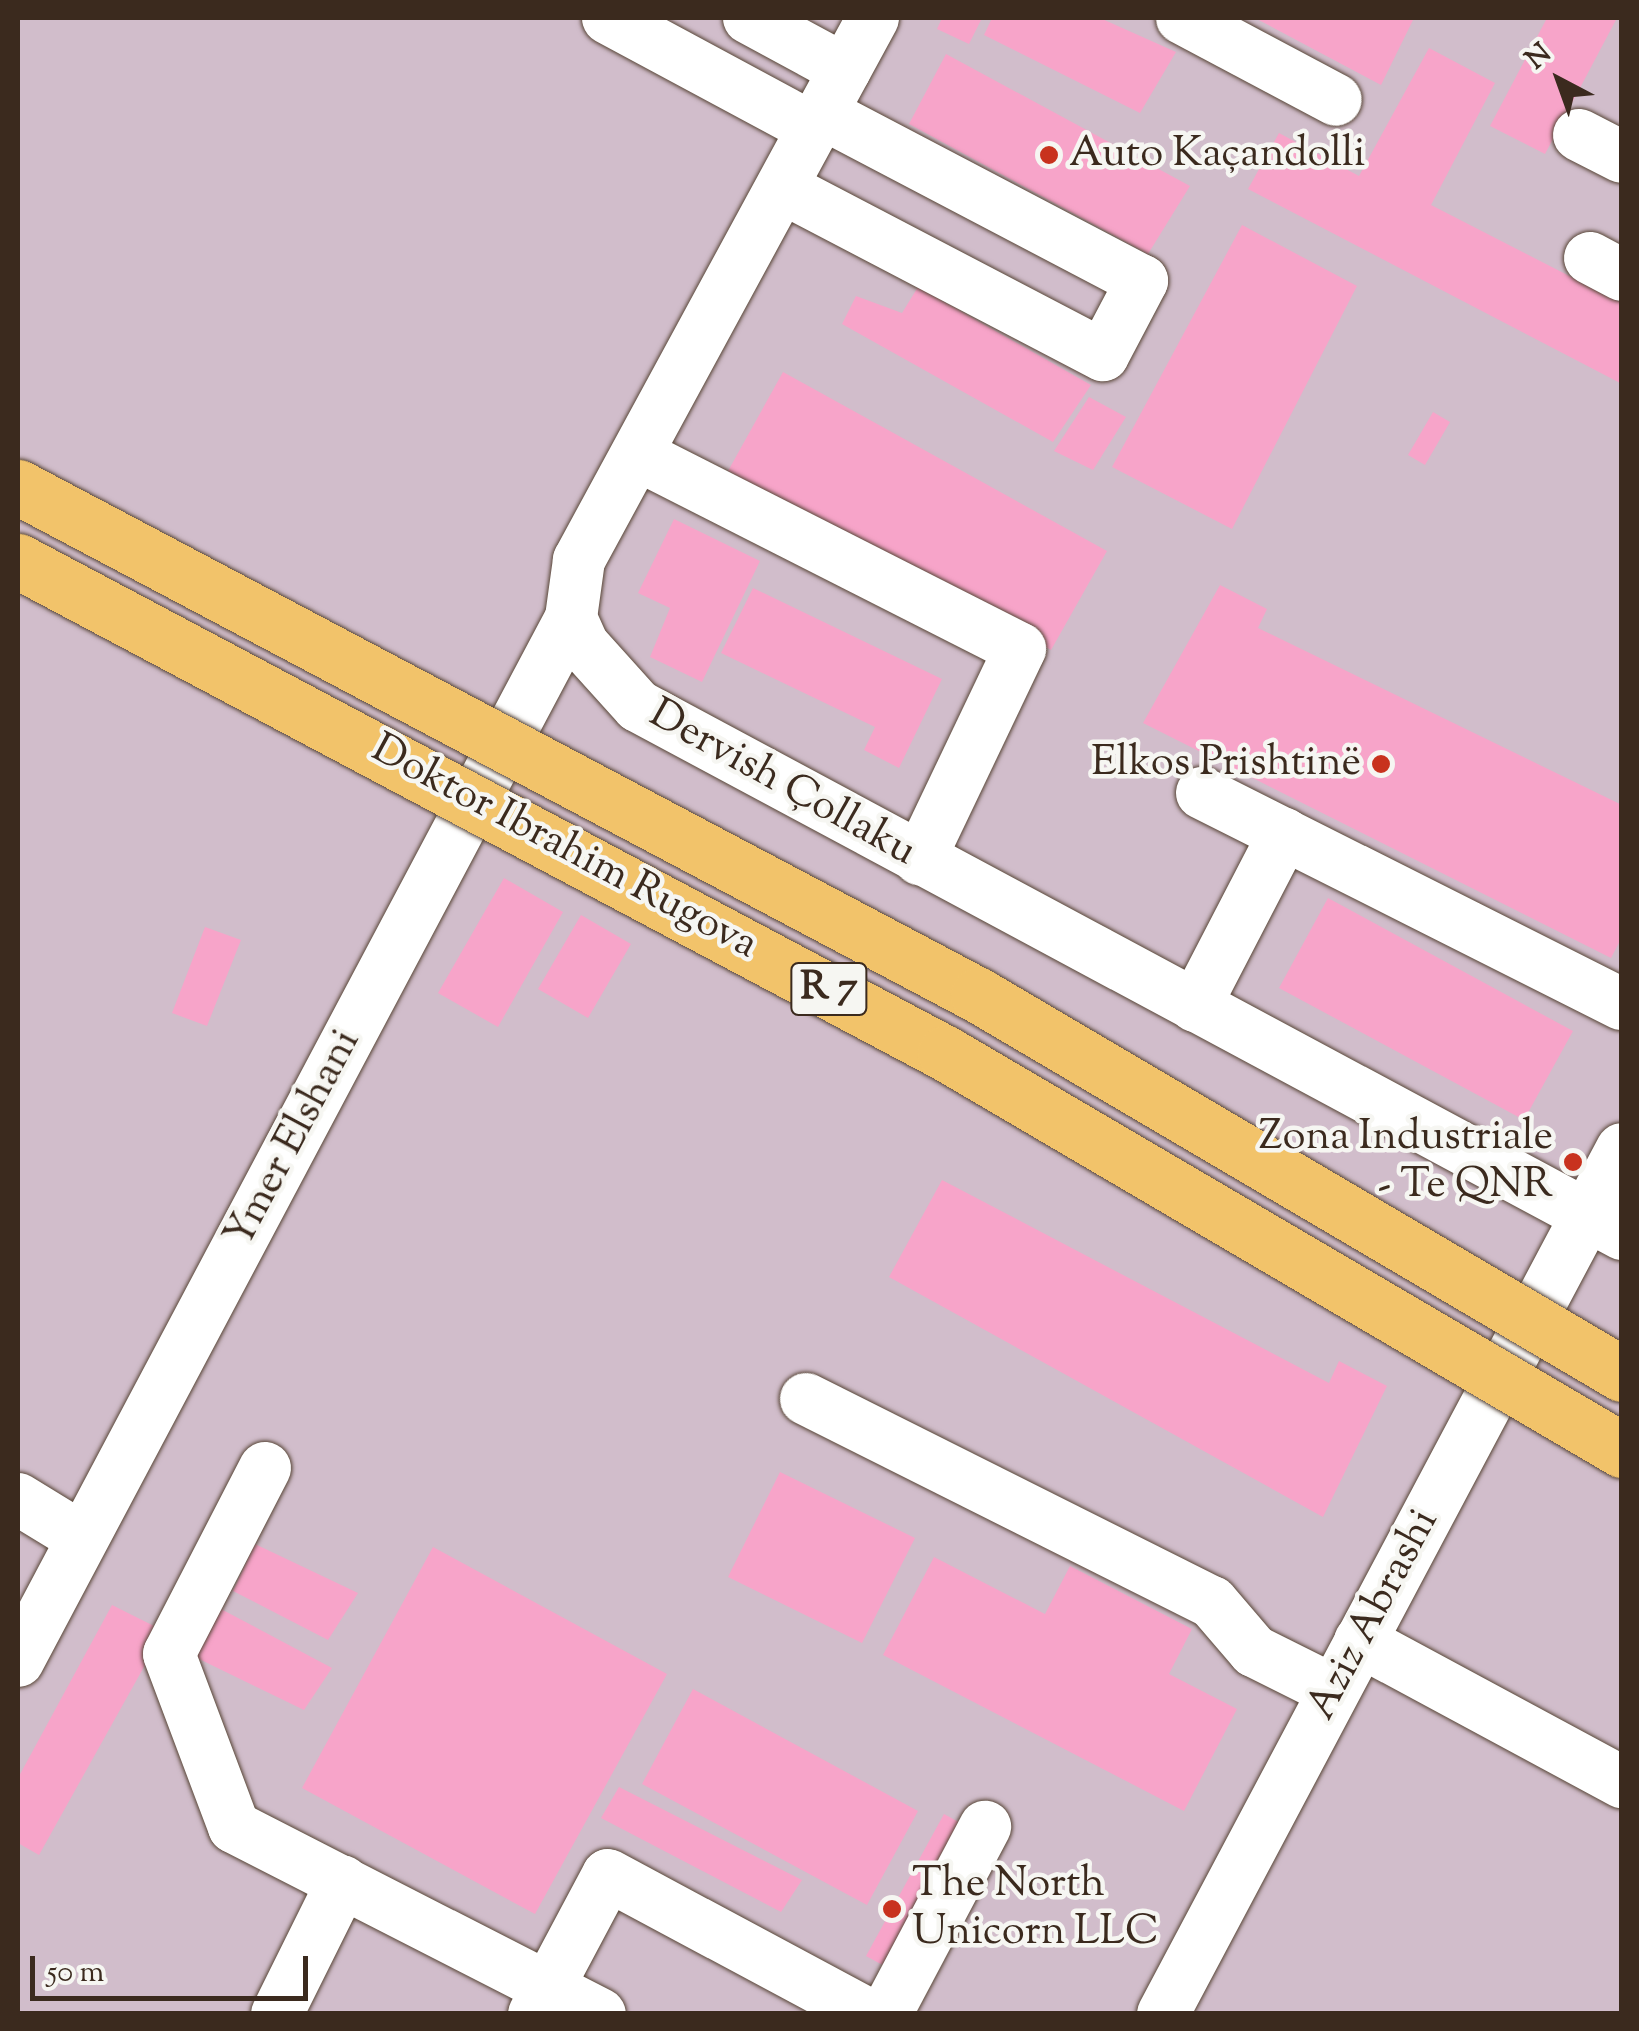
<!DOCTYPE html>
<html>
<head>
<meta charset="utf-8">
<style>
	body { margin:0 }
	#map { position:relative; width:1639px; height:2031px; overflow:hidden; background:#f3ddc1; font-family:"Sorts Mill Goudy",serif }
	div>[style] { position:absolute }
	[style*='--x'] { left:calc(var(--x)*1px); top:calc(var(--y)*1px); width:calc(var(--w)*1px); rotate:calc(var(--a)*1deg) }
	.industrial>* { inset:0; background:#d1bdcb }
	.building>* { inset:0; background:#f7a4c9 }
	.roads { filter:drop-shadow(0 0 2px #574536) drop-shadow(0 0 2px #574536) }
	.minor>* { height:52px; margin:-26px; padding:0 26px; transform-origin:26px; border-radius:26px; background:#fff }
	.bridges { filter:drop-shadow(0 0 2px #574536) drop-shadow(0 0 2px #574536) }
	.highway-bridge>* { height:55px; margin:-27.5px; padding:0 27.5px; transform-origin:27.5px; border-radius:27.5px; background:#f2c36a }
	.dots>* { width:28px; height:28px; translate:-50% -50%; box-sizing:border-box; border:5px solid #f6f6f2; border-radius:50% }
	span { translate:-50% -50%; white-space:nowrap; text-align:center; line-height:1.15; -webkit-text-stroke:9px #f6f6f2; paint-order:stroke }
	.shield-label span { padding:2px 8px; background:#f6f6f2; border:2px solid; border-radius:8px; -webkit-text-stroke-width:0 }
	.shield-label { font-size:40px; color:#3b2a1e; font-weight:700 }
	.poi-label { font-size:42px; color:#3b2a1e }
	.left { translate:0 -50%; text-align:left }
	.right { translate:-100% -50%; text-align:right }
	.street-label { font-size:42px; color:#3b2a1e }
	.frame { position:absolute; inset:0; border:20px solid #3b2a1e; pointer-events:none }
	.north { position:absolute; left:1509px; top:30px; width:100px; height:100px; -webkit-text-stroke:8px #f6f6f2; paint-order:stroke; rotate:319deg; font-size:28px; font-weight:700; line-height:40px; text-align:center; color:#3b2a1e }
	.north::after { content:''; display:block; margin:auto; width:35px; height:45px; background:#3b2a1e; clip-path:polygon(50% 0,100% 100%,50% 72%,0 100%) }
	.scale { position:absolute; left:30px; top:1956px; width:278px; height:45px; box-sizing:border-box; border:5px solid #3b2a1e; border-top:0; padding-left:12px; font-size:30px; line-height:35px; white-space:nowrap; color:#3b2a1e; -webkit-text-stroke:8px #f6f6f2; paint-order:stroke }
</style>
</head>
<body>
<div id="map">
	<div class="industrial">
		<div style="clip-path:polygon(18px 18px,1621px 18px,1621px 2013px,18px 2013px)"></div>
	</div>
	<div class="building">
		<div style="clip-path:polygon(942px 18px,982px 18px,969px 44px,937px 29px)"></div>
		<div style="clip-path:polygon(992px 18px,1100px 18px,1176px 52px,1140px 113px,984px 35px)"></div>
		<div style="clip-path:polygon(1255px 18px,1414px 18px,1381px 85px)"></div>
		<div style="clip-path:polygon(1547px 18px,1617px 18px,1545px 154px,1490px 126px)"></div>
		<div style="clip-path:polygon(1429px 48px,1495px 83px,1431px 205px,1622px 303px,1622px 384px,1248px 189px,1279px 133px,1359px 176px)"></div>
		<div style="clip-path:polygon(946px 54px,1190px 186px,1148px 254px,909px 124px)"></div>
		<div style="clip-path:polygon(1242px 225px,1357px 286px,1232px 529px,1112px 467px)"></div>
		<div style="clip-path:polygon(918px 287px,1091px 385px,1053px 442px,842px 324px,856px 296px,902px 313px)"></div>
		<div style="clip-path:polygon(783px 372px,1107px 551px,1051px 650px,728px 471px)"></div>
		<div style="clip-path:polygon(1089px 397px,1126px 417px,1093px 470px,1054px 451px)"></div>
		<div style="clip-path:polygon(1433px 412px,1450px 422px,1425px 465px,1408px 455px)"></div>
		<div style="clip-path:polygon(674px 519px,760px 561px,702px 682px,650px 657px,670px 608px,638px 593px)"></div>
		<div style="clip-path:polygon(1220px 585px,1267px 609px,1258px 628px,1622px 805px,1622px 937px,1611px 958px,1143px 723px)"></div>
		<div style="clip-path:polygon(753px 588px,942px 679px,899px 768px,864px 750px,875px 727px,721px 653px)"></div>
		<div style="clip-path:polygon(504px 878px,563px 912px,498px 1027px,438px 993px)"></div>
		<div style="clip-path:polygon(1328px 898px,1573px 1031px,1524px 1120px,1279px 988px)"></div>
		<div style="clip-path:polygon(581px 915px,631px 944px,588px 1018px,538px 989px)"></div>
		<div style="clip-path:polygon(205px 927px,241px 940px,207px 1026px,172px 1013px)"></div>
		<div style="clip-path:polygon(942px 1180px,1329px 1383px,1339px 1361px,1387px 1386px,1323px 1517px,889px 1277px)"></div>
		<div style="clip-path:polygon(780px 1472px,915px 1538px,862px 1643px,728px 1577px)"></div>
		<div style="clip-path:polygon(255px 1544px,358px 1593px,328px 1640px,233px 1591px)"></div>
		<div style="clip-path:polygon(433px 1547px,667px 1674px,535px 1914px,302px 1788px)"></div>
		<div style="clip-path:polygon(934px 1557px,1045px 1614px,1070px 1566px,1192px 1629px,1169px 1674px,1237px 1709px,1184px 1811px,883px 1655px)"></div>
		<div style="clip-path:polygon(112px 1605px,164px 1631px,39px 1855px,18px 1843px,18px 1778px)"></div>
		<div style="clip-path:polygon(221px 1609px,332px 1668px,304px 1710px,195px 1657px)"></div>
		<div style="clip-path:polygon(693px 1689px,918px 1811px,867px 1905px,642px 1784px)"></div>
		<div style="clip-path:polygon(619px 1787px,802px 1880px,781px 1912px,601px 1818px)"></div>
		<div style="clip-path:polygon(944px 1814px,966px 1826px,888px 1968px,866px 1956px)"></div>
	</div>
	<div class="roads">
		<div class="minor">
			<div style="--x:608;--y:18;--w:234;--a:28.3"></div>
			<div style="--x:749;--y:18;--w:109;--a:28.4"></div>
			<div style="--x:873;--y:18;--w:617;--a:118.48"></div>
			<div style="--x:579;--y:560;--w:59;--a:97.9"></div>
			<div style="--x:571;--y:618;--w:30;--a:66"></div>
			<div style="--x:583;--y:645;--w:82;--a:48"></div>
			<div style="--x:638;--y:706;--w:1117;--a:28.22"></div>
			<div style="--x:1182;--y:18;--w:174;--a:28"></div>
			<div style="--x:1579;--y:135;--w:48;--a:27.1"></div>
			<div style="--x:783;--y:188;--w:361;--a:27.6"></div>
			<div style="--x:1103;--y:355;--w:84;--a:-62.2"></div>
			<div style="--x:1142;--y:281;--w:361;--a:-152.3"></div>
			<div style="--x:1590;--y:258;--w:36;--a:28"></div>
			<div style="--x:640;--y:456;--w:426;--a:26.9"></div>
			<div style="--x:1020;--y:649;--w:233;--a:115.5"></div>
			<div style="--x:1202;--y:793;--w:470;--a:26.7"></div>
			<div style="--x:1195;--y:1006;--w:194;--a:-62.6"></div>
			<div style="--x:806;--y:1399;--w:454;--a:26.6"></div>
			<div style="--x:1212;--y:1602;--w:65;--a:49.4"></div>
			<div style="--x:1254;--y:1651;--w:89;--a:26.6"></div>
			<div style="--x:265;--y:1468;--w:209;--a:117.3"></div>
			<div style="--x:169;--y:1654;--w:185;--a:69.4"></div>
			<div style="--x:234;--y:1827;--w:411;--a:27.1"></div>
			<div style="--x:18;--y:1499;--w:75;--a:31.4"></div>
			<div style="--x:1360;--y:1641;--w:298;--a:28.3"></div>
			<div style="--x:18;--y:1661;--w:1181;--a:-62.07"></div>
			<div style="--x:277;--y:2014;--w:148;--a:-63.6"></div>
			<div style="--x:534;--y:2014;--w:157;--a:-62"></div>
			<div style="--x:608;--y:1875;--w:294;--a:28.2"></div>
			<div style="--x:886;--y:2014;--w:212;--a:-62.1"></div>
			<div style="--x:1163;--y:2014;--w:979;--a:-62.05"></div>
		</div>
	</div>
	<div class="bridges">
		<div class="highway-bridge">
			<div style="--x:18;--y:487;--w:1086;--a:27.89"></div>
			<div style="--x:978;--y:995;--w:747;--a:30.48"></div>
			<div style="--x:18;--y:561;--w:1049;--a:27.96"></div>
			<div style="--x:945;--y:1053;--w:785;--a:30.39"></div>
		</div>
	</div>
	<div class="dots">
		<div style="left:1049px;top:155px;background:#c8321e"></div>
		<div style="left:1381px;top:764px;background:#c8321e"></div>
		<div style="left:1573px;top:1162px;background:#c8321e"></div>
		<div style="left:892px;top:1909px;background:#c8321e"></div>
	</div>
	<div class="shield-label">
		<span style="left:829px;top:989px">R 7</span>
	</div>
	<div class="poi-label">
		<span class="left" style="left:1069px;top:155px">Auto Kaçandolli</span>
		<span class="right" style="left:1361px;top:764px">Elkos Prishtinë</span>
		<span class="right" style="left:1553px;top:1162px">Zona Industriale<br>- Te QNR</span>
		<span class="left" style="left:912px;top:1909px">The North<br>Unicorn LLC</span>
	</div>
	<div class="street-label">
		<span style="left:782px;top:784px;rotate:29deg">Dervish Çollaku</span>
		<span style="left:564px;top:848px;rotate:28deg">Doktor Ibrahim Rugova</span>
		<span style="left:294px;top:1139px;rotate:-62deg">Ymer Elshani</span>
		<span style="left:1374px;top:1615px;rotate:-62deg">Aziz Abrashi</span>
	</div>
	<div class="frame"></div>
	<div class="north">N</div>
	<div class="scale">50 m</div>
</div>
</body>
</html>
